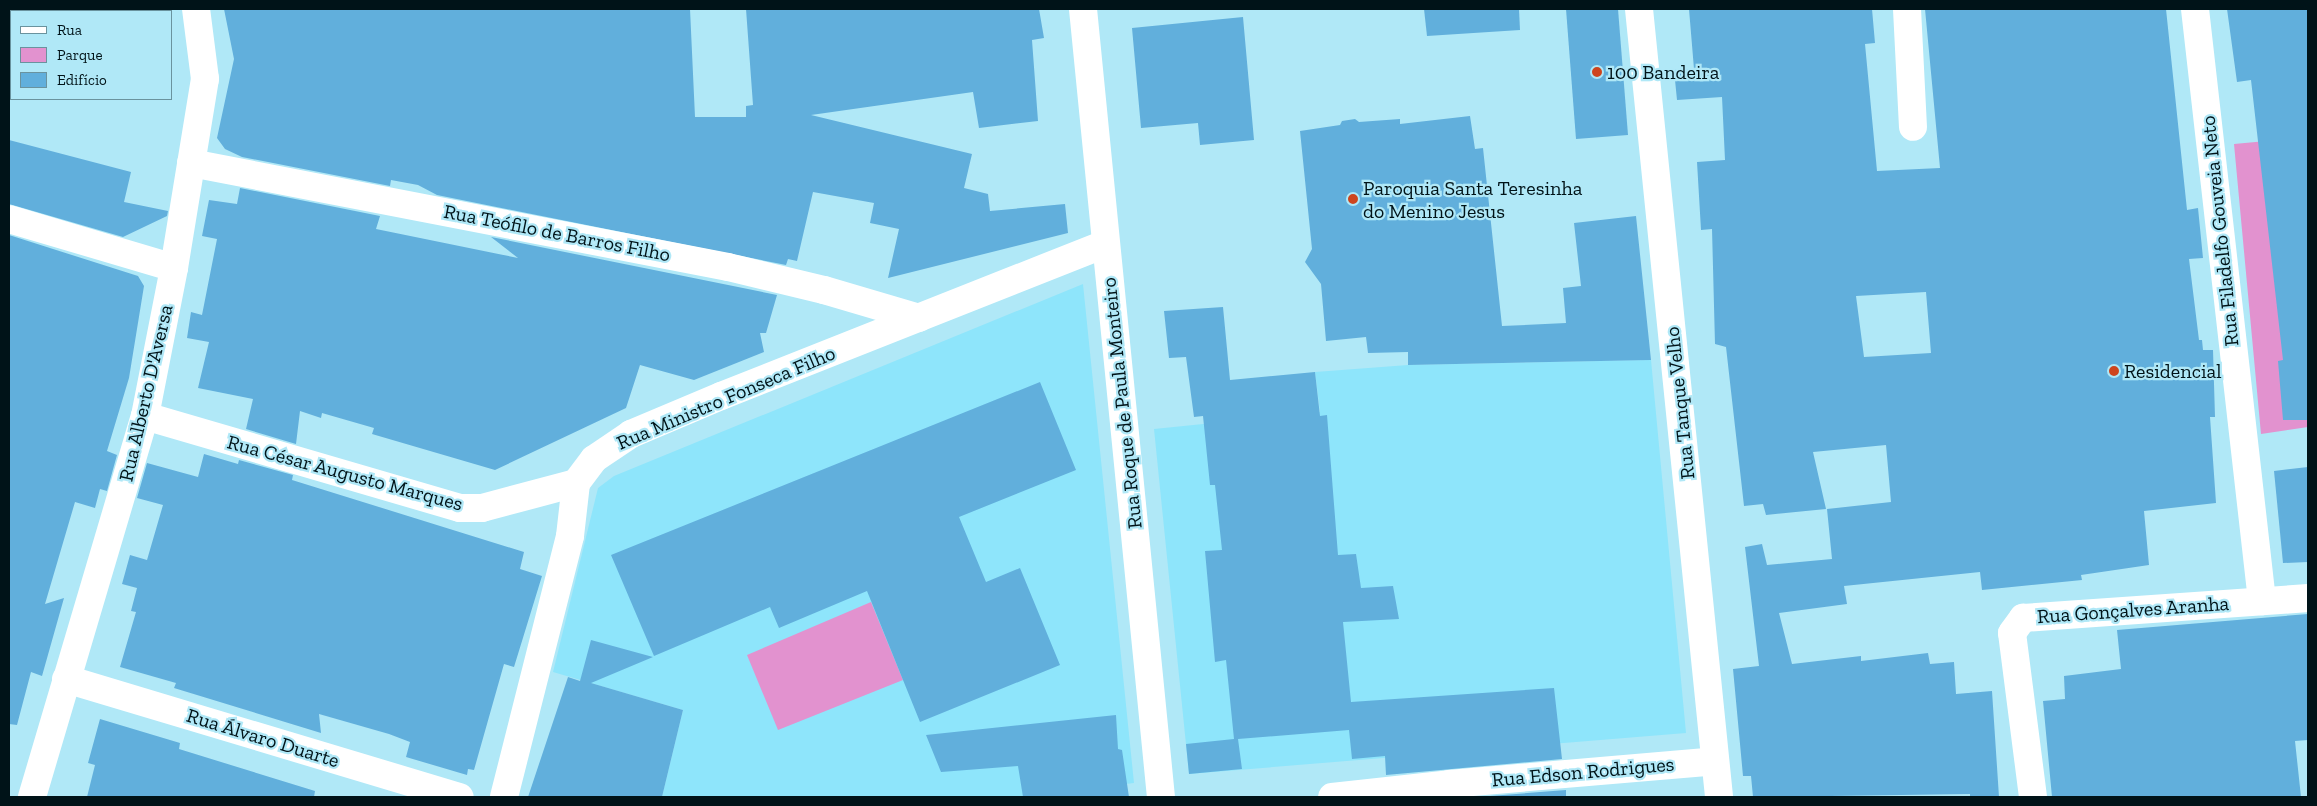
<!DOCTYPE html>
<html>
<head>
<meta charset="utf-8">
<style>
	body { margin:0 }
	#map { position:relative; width:2317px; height:806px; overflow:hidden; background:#b0e8f7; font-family:"Zilla Slab",serif }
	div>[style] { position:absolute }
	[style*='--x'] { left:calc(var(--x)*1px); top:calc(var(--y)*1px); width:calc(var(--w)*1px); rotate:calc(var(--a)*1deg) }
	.built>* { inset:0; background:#8ee5fb }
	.green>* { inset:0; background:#e292cf }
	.building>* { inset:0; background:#61afdc }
	.minor>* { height:28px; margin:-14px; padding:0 14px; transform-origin:14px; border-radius:14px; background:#fff }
	.dots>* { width:14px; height:14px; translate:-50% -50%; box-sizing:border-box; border:2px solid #b0e8f7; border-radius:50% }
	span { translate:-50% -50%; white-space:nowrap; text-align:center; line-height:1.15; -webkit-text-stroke:4.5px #b0e8f7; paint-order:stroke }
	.poi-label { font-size:20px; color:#001318 }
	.left { translate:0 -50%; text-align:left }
	.street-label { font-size:20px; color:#001318 }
	.frame { position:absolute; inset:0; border:10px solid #001318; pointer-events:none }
	.legend { position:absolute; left:10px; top:10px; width:162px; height:90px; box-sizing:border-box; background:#b0e8f7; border:1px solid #6a939e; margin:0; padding:6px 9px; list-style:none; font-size:15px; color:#001318 }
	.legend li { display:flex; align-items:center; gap:10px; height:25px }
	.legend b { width:25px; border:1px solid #6a939e }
</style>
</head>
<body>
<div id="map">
	<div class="built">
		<div style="clip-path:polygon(1083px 284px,1134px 783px,1013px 797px,662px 797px,683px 710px,553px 672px,598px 488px,614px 476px)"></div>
		<div style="clip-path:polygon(1651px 360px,1686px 733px,1189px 774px,1154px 429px,1320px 412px,1315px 372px,1408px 365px)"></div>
	</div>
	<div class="green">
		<div style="clip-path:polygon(2308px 137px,2308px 300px,2275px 305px,2308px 302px,2308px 427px,2261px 434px,2234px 144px)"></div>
		<div style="clip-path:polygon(871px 602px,903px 680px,778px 730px,747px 655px)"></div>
	</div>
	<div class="building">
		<div style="clip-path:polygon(224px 9px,690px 9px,695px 117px,746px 117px,746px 106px,753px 105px,746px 9px,1039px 9px,1044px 38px,1032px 40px,1038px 121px,979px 128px,973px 92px,811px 115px,972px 154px,964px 188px,988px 194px,990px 211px,1065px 204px,1068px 233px,888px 278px,899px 229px,870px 223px,874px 203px,813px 192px,797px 261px,788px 259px,786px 265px,437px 195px,418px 185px,391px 180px,390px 186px,242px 157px,225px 149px,217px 138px,234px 59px)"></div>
		<div style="clip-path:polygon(1424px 9px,1519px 9px,1520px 30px,1427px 36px)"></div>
		<div style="clip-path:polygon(1566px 9px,1618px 9px,1628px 135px,1576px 139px)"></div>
		<div style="clip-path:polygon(evenodd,1689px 9px,1872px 9px,1875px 43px,1865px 44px,1877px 171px,1940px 168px,1925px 9px,2166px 9px,2187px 210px,2198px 208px,2203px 258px,2189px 259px,2199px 340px,2202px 340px,2203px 350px,2213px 350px,2215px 417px,2210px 417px,2216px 503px,2144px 511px,2149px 565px,2081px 575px,2082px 580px,1982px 590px,1980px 572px,1844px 586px,1847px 604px,1779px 613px,1792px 664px,1861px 656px,1861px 661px,1928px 653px,1930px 664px,1954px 662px,1956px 694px,1992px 691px,1999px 797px,1970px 797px,1970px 794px,1753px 797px,1751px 776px,1743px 776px,1733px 669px,1759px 666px,1745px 547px,1762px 544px,1767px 565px,1832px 559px,1827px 509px,1891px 502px,1886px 445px,1813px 452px,1826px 509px,1766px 515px,1763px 504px,1744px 506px,1726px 347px,1715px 344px,1712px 229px,1701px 230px,1697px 162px,1725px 160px,1722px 97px,1677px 100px,1674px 70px,1694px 69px,1689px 9px,1926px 292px,1931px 353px,1864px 357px,1856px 296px,1926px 292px)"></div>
		<div style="clip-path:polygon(2227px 9px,2308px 9px,2308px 420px,2283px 420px,2278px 361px,2283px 360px,2251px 80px,2237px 82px)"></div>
		<div style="clip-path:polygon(1243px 17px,1254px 140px,1200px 145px,1198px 123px,1141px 128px,1132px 28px)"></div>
		<div style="clip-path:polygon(1470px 116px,1475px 149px,1483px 148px,1502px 326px,1566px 323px,1563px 288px,1581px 286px,1574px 223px,1636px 216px,1651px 360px,1408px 365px,1408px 352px,1368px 353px,1366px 337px,1326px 341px,1321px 284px,1305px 262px,1312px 249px,1300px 131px,1340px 125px,1342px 121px,1355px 119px,1359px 122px,1400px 119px,1400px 124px)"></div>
		<div style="clip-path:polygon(9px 140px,131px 172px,124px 202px,168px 211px,167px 216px,123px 237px,9px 204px)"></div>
		<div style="clip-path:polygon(240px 188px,380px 216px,376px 229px,518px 258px,491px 237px,777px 295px,766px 333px,760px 333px,764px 352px,694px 380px,640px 365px,626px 408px,495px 470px,372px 434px,374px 428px,322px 413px,321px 418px,300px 411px,296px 444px,246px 429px,253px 399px,198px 388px,209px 342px,187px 338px,191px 312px,202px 315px,217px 239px,202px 236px,209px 200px,237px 204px)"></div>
		<div style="clip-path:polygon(9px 235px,138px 276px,144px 286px,129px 378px,107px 451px,117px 455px,107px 491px,100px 489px,95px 508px,75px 502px,45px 604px,64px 598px,42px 676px,31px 672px,17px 725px,9px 724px)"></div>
		<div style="clip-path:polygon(1223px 307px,1230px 380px,1315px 372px,1320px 416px,1327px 415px,1338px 555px,1356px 554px,1361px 588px,1393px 586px,1399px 619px,1343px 622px,1351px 702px,1554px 688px,1562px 759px,1386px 775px,1385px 756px,1352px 759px,1349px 730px,1238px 739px,1242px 769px,1189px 774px,1186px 744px,1234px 739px,1226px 660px,1215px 662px,1205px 551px,1222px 550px,1215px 485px,1210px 485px,1203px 416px,1194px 417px,1186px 357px,1169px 358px,1164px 311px)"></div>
		<div style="clip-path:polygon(1040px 382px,1076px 470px,959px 517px,986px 582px,1020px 568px,1060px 665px,920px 722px,867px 591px,779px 628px,770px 607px,654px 656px,611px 555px)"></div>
		<div style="clip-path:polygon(204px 454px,238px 464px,239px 460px,293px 475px,292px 480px,524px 552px,520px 569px,542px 576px,514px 667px,504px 664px,474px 770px,468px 769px,467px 775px,406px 757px,410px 742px,389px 734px,319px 714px,321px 733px,174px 688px,176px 683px,120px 667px,136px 612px,131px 611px,137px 588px,122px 584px,130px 555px,147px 560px,163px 505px,137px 498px,147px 463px,198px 477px)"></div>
		<div style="clip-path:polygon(2308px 467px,2308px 562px,2283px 563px,2274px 471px)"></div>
		<div style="clip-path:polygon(2308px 614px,2308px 740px,2295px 741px,2301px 797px,2052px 797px,2043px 701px,2065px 699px,2064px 676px,2121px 669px,2117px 630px)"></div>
		<div style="clip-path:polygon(591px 640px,653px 657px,591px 683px,683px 710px,662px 797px,528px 797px,568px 677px,580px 681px)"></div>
		<div style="clip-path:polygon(1116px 715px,1118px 749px,1122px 750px,1129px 797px,1023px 797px,1018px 766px,941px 772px,926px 735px)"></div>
		<div style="clip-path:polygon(100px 719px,180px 743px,179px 749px,315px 791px,314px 797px,87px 797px,95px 765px,88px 763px)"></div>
		<div style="clip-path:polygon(1566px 790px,1566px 797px,1477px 797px)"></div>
	</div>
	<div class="minor">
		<div style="--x:1083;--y:9;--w:792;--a:84.35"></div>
		<div style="--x:1639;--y:9;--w:792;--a:84.2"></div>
		<div style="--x:1907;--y:9;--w:118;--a:87.1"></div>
		<div style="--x:2195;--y:9;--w:596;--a:83.54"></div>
		<div style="--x:191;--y:163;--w:547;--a:10.96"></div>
		<div style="--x:728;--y:267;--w:99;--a:13.5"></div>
		<div style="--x:824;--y:290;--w:99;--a:16.4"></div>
		<div style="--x:9;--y:219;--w:172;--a:16.5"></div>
		<div style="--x:145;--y:416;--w:328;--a:16.3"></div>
		<div style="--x:460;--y:508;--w:22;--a:0"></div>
		<div style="--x:482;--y:508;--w:97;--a:-14.9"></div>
		<div style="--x:66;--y:679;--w:411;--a:16.7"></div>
		<div style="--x:32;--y:797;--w:397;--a:-73.5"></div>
		<div style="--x:145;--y:416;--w:151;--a:-78.9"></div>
		<div style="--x:174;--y:268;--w:192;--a:-80.7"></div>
		<div style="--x:205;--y:79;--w:71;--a:-97.3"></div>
		<div style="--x:504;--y:797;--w:269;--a:-75.8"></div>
		<div style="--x:570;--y:536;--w:53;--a:-83.5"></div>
		<div style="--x:576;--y:483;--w:30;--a:-53"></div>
		<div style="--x:594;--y:459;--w:45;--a:-34"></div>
		<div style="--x:631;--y:434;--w:98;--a:-22.9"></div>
		<div style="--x:721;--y:396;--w:413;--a:-21.6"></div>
		<div style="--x:1332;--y:797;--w:118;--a:-6.3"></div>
		<div style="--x:1449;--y:784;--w:267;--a:-4.9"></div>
		<div style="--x:2033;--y:797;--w:165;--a:-97.3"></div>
		<div style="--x:2012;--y:633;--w:19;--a:-54"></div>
		<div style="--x:2023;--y:618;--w:286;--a:-4"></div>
	</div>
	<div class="dots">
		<div style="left:1597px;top:72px;background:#ce451e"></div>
		<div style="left:1353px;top:199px;background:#ce451e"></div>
		<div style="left:2114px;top:371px;background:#ce451e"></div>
	</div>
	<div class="poi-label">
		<span class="left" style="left:1607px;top:72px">100 Bandeira</span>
		<span class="left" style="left:1363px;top:200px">Paroquia Santa Teresinha<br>do Menino Jesus</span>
		<span class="left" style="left:2124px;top:371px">Residencial</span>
	</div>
	<div class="street-label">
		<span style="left:2220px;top:231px;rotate:-96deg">Rua Filadelfo Gouveia Neto</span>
		<span style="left:557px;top:233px;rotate:11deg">Rua Teófilo de Barros Filho</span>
		<span style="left:146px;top:393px;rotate:-77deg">Rua Alberto D'Aversa</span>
		<span style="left:726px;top:398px;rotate:-23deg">Rua Ministro Fonseca Filho</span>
		<span style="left:1122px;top:403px;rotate:-96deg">Rua Roque de Paula Monteiro</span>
		<span style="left:1680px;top:403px;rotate:-96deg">Rua Tanque Velho</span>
		<span style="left:345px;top:473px;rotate:15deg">Rua César Augusto Marques</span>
		<span style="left:2133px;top:610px;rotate:-4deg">Rua Gonçalves Aranha</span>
		<span style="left:263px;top:738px;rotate:17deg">Rua Álvaro Duarte</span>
		<span style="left:1583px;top:772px;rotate:-5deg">Rua Edson Rodrigues</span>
	</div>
	<div class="frame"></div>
	<ul class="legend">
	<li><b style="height:6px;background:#fff"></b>Rua</li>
	<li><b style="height:14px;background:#e292cf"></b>Parque</li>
	<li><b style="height:14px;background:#61afdc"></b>Edifício</li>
	</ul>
</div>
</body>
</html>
